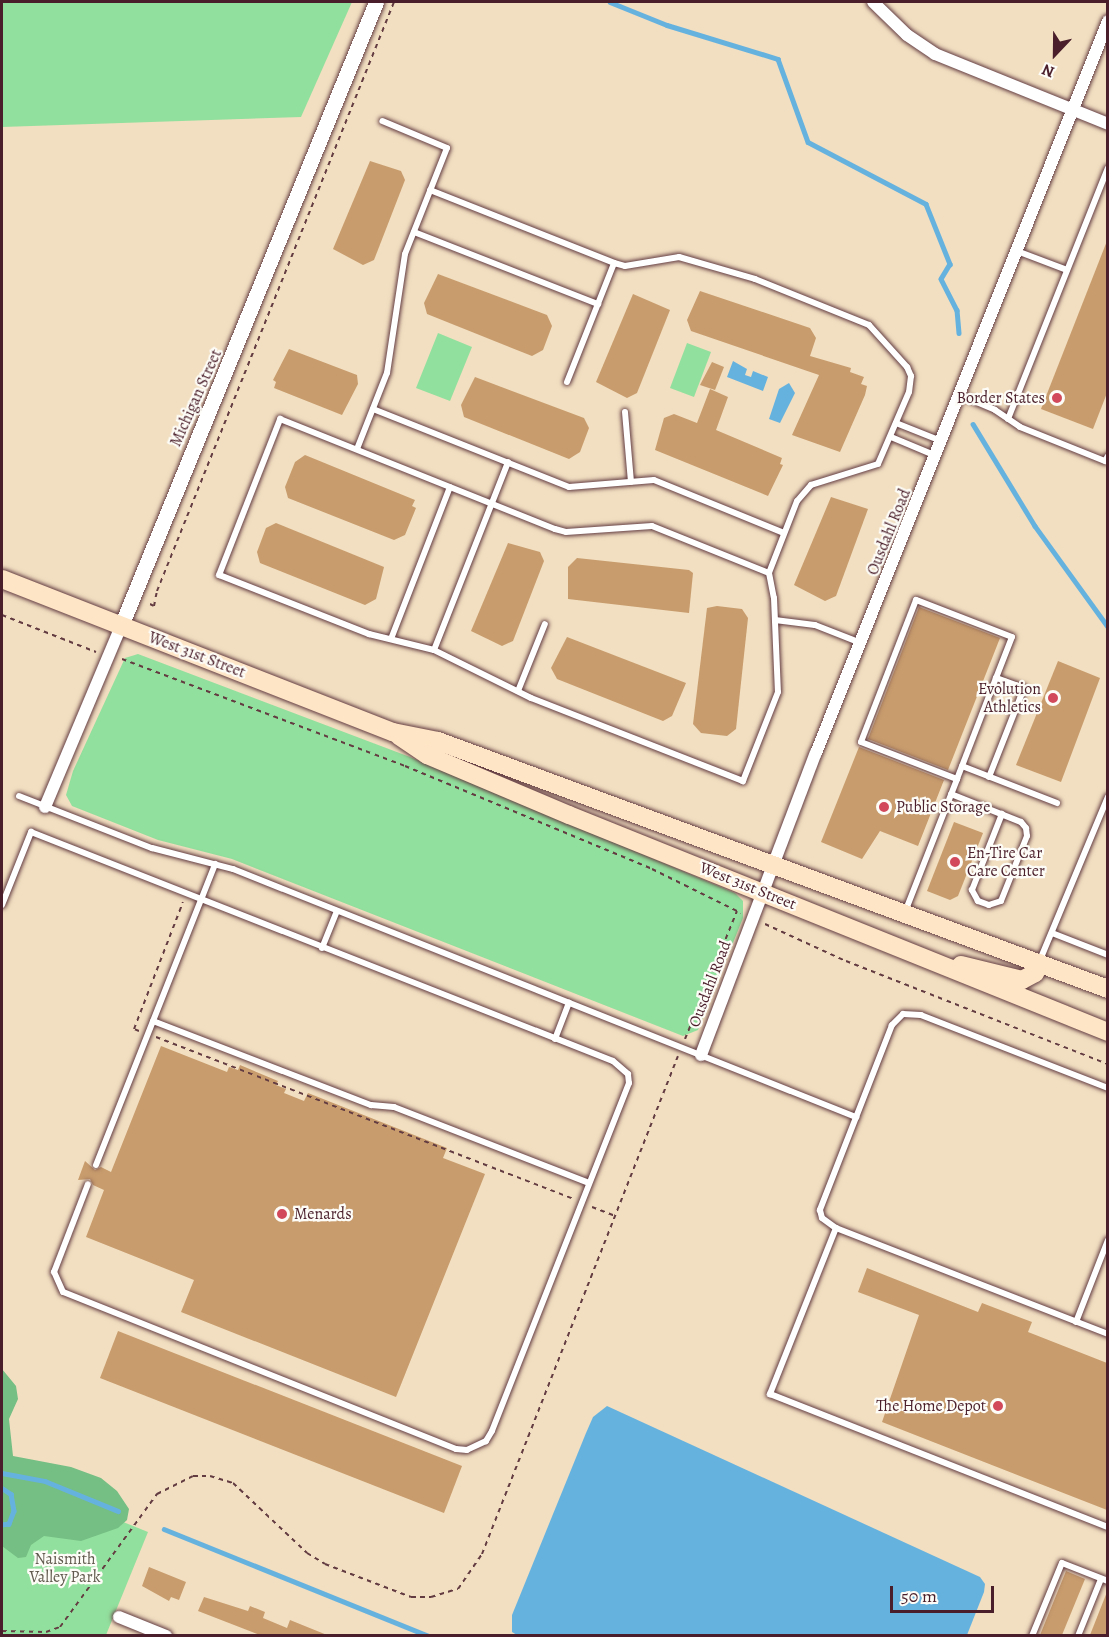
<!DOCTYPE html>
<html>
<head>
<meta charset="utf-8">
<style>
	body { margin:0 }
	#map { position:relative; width:1109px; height:1637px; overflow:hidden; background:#f2dfc1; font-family:Alegreya,serif }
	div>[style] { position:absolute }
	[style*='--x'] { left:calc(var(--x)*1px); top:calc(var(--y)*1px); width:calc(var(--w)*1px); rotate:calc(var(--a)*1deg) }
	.green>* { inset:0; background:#92e09d }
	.forest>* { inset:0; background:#75be84 }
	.water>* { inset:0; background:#66b2df }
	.stream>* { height:4.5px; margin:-2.25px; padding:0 2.25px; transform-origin:2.25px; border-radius:2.25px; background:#66b2df }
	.building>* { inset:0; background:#c89c6d }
	.path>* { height:2px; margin-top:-1px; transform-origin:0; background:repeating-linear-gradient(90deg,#633c42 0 4.5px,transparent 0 9px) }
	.roads { filter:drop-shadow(0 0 2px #633c42) drop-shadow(0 0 2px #633c42) }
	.service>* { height:6px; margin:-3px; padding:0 3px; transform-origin:3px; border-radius:3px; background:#fff }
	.minor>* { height:12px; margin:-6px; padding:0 6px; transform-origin:6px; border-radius:6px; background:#fff }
	.tertiary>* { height:15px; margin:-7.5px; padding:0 7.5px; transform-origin:7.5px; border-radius:7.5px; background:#fff }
	.secondary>* { height:18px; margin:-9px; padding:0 9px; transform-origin:9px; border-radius:9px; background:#fee5c5 }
	.dots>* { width:16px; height:16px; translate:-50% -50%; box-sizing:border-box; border:3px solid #fdfcf7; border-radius:50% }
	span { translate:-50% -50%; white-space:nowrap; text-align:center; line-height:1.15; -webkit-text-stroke:4.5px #fdfcf7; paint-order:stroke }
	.street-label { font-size:16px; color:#4a1f2b }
	.poi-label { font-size:16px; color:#4a1f2b }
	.right { translate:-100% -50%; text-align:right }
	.left { translate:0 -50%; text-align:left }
	.park-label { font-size:16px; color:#60594d }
	.frame { position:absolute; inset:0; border:3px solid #4a1f2b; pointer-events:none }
	.north { position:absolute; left:1025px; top:24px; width:60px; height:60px; -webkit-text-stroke:4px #fdfcf7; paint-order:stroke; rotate:202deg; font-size:16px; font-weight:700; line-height:24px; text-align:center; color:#4a1f2b }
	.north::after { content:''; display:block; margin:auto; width:21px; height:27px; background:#4a1f2b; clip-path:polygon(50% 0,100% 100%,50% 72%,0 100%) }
	.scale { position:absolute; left:890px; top:1586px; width:104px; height:27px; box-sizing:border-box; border:3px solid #4a1f2b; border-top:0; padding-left:8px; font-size:18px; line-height:21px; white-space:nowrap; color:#4a1f2b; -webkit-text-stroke:4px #fdfcf7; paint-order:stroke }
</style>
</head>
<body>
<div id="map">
	<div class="green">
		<div style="clip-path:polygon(2px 2px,352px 2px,301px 117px,2px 127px)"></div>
		<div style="clip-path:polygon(438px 333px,472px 347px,450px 401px,416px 388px)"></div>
		<div style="clip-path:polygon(687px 343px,711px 352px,694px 397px,670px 388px)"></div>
		<div style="clip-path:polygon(138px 654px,410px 757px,735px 893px,743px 901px,743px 918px,698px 1030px,683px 1036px,232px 859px,158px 840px,72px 806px,66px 795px,73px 771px,125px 658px)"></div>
		<div style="clip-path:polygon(2px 1473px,148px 1532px,106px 1635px,2px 1635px)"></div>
	</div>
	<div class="forest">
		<div style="clip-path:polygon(2px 1369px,16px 1386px,18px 1399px,9px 1419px,13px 1456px,71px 1467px,101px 1478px,117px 1491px,129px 1509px,127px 1520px,118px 1528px,81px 1541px,44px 1536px,31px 1545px,26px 1557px,18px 1558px,2px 1546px)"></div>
	</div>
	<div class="water">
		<div style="clip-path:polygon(733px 361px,747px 369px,745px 375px,751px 377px,753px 371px,768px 377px,763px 391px,727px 377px)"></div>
		<div style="clip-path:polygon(789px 383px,795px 393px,780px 423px,769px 419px,779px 389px)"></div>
		<div style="clip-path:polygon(607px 1406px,980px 1577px,985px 1584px,984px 1592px,967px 1635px,517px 1635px,512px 1632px,512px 1615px,586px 1433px,593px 1417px)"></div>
	</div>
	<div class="stream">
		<div style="--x:610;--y:2;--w:61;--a:22"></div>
		<div style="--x:667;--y:25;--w:116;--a:17"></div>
		<div style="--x:778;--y:59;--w:88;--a:70.1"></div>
		<div style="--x:808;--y:142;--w:133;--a:27.7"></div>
		<div style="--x:926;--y:204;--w:65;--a:68.2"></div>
		<div style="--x:950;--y:264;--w:17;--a:121"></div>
		<div style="--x:941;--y:279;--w:35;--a:63"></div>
		<div style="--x:957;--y:310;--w:23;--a:85"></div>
		<div style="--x:973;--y:424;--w:119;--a:58.7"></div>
		<div style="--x:1035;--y:526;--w:125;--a:54.1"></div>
		<div style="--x:2;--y:1473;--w:44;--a:10.5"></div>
		<div style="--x:45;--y:1481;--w:79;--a:22.3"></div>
		<div style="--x:2;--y:1488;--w:11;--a:34"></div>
		<div style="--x:11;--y:1494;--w:17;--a:80"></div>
		<div style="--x:14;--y:1511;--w:14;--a:111"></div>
		<div style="--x:9;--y:1524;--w:7;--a:172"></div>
		<div style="--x:164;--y:1529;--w:286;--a:22"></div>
	</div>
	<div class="building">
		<div style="clip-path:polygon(370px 161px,401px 171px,405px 180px,374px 260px,363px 265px,333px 249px)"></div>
		<div style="clip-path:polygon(1107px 241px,1107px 393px,1093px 429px,1041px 409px)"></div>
		<div style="clip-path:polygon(438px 274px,547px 315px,552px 326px,543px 350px,532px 356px,427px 314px,424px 303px)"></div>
		<div style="clip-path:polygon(700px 291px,810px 328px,816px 338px,810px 356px,851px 368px,850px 372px,864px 377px,861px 384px,867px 386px,865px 395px,840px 452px,792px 435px,819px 375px,691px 331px,687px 320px)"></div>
		<div style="clip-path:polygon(633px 294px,670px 310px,637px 393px,627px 398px,596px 382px)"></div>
		<div style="clip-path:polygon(289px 349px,357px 375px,358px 384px,342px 415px,274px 388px,276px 382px,273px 380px)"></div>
		<div style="clip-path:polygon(712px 362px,724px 367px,715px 390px,700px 385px)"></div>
		<div style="clip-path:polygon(475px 377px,584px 418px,589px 428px,580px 452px,569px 459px,464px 417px,461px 405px)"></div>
		<div style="clip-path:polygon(710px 389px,728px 397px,716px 430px,782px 458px,780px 464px,783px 465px,768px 496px,655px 450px,664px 418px,674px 414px,697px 423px)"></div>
		<div style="clip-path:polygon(305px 455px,415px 500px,412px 506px,416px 508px,405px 535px,394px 540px,288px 498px,285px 487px,295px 462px)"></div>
		<div style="clip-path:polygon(831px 497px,868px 509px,836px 596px,825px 601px,794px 585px)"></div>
		<div style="clip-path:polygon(276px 523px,384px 567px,376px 599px,365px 605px,260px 563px,257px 552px,266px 528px)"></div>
		<div style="clip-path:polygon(508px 543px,540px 552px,544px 561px,513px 641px,502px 646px,471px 631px)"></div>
		<div style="clip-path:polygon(577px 558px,689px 570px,693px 573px,689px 613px,568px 599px,568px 567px)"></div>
		<div style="clip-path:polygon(717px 606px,742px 609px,748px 618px,736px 729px,727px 736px,701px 733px,693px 724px,707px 608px)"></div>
		<div style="clip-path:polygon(919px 607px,1000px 638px,948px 770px,868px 739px)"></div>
		<div style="clip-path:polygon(567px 637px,686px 683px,672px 716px,663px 721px,557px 679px,551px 668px)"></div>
		<div style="clip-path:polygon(1058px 661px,1100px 678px,1061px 782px,1016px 765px)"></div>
		<div style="clip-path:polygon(859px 747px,944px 780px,918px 846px,880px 831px,862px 859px,821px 842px)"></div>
		<div style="clip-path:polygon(954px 822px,983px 833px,958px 896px,950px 900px,927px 891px)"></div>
		<div style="clip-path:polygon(161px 1046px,227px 1072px,229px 1067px,238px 1070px,240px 1065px,278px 1081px,276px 1085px,286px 1089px,284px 1093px,304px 1101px,308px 1093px,447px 1148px,443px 1158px,485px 1174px,396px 1397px,181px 1312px,194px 1280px,86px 1237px,104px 1190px,93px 1185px,90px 1179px,78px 1180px,85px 1161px,95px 1170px,101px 1167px,111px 1172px)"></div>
		<div style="clip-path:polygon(867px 1268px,978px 1312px,982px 1303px,1032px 1322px,1028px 1332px,1107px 1363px,1107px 1510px,882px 1422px,919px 1315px,858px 1292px)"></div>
		<div style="clip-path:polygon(118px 1331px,462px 1466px,444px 1513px,100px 1378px)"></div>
		<div style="clip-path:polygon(149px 1567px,186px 1582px,179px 1600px,171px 1597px,169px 1601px,142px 1586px)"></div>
		<div style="clip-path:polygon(1066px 1571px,1085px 1579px,1062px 1635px,1040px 1635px)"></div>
		<div style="clip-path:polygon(1107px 1592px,1107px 1635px,1090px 1635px)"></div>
		<div style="clip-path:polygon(204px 1597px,248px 1611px,250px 1606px,265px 1612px,263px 1618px,287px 1628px,290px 1620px,327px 1635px,260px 1635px,198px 1611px)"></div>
	</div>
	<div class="path">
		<div style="--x:150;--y:604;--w:4;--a:27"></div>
		<div style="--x:154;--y:606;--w:15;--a:-79"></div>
		<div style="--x:157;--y:591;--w:635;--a:-68.08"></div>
		<div style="--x:2;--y:615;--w:101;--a:21.5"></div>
		<div style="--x:122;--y:659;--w:303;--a:20.7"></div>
		<div style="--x:405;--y:766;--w:268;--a:22.6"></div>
		<div style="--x:652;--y:869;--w:99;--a:26.3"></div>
		<div style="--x:765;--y:924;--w:89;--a:24.6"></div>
		<div style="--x:846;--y:961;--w:282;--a:21.5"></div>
		<div style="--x:139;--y:1031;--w:5;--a:-158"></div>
		<div style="--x:134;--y:1029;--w:136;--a:-68.9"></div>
		<div style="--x:156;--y:1037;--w:447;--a:21.2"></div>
		<div style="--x:685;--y:1039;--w:138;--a:-67.9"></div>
		<div style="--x:592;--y:1207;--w:25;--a:21"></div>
		<div style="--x:2;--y:1631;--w:44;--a:1.3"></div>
		<div style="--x:46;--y:1632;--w:15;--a:-20"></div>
		<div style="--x:60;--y:1627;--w:165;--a:-53.9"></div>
		<div style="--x:157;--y:1494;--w:40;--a:-26.6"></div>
		<div style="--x:193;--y:1476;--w:17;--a:0"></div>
		<div style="--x:210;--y:1476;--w:24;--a:17"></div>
		<div style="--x:233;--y:1483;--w:102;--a:43.4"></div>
		<div style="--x:307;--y:1553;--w:21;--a:31"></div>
		<div style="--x:325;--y:1564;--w:92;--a:21"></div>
		<div style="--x:411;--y:1597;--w:20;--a:0"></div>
		<div style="--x:431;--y:1597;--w:28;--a:-17"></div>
		<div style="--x:458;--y:1589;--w:42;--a:-55.6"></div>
		<div style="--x:482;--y:1554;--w:535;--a:-68.52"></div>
	</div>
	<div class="roads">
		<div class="service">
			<div style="--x:430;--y:190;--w:198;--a:21.6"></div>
			<div style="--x:614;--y:263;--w:11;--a:15"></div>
			<div style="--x:625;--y:266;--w:55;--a:-9.5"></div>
			<div style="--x:679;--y:257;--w:79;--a:16.1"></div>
			<div style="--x:755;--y:279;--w:123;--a:22"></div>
			<div style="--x:869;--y:325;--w:57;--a:47.9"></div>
			<div style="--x:907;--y:367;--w:10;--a:66"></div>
			<div style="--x:911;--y:376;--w:16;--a:97"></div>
			<div style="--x:909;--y:392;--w:78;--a:113.3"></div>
			<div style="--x:878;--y:464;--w:70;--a:162.6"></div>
			<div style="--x:811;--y:485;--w:21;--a:131"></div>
			<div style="--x:797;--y:501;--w:77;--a:111.3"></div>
			<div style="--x:769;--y:573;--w:25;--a:79"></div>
			<div style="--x:774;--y:598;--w:94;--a:87.6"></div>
			<div style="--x:778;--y:692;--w:96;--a:111.5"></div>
			<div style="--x:743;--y:781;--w:228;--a:-158.6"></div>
			<div style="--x:531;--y:698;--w:108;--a:-153.7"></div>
			<div style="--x:434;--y:650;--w:67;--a:-166.2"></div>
			<div style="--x:369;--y:634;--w:161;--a:-158.5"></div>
			<div style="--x:219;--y:575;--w:168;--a:-68.6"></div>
			<div style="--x:280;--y:419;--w:296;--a:21.8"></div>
			<div style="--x:555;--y:529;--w:11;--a:15"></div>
			<div style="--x:566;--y:532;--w:86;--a:-4"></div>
			<div style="--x:652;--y:526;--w:126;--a:21.9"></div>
			<div style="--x:414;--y:232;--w:198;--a:21.4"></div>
			<div style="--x:1017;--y:251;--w:53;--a:20.8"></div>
			<div style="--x:567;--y:382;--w:128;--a:-68.4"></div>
			<div style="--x:960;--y:395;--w:38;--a:23"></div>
			<div style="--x:995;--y:410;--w:30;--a:34"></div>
			<div style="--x:1020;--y:427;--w:92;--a:21.8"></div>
			<div style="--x:1105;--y:461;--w:6;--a:-59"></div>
			<div style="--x:373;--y:409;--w:211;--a:21.7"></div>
			<div style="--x:569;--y:487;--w:85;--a:-4.7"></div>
			<div style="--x:654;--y:480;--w:140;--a:22.2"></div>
			<div style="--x:625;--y:412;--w:70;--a:85.1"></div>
			<div style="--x:1008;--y:419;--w:270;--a:-68.3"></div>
			<div style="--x:896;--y:423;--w:48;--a:21.8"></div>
			<div style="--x:891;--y:437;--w:47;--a:22.7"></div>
			<div style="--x:357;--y:449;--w:82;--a:-68.5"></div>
			<div style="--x:387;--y:373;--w:120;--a:-81.4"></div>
			<div style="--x:405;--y:254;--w:114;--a:-68.4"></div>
			<div style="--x:447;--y:148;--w:70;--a:-157.4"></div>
			<div style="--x:775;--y:620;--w:40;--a:7.1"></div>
			<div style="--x:815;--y:625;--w:49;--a:21.4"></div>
			<div style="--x:391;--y:639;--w:163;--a:-68.8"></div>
			<div style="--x:434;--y:650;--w:202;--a:-68.5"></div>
			<div style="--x:518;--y:691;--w:72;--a:-68.1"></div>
			<div style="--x:962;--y:766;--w:102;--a:21.3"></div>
			<div style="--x:989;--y:777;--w:96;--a:-68.5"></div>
			<div style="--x:1024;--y:688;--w:30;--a:-160"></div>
			<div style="--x:951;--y:794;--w:75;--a:21.8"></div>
			<div style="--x:1021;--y:822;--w:8;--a:50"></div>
			<div style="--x:1026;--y:828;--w:8;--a:83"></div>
			<div style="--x:1027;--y:836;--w:70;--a:111.8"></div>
			<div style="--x:1001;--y:901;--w:13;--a:162"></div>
			<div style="--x:989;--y:905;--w:12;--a:-160"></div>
			<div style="--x:978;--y:901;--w:13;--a:-119"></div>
			<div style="--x:972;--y:890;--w:82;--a:-68.5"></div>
			<div style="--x:19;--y:796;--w:143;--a:21.4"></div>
			<div style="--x:152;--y:848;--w:84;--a:14.5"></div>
			<div style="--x:233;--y:869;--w:671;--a:21.71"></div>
			<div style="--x:2;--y:905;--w:79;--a:-68.3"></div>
			<div style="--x:31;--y:832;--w:625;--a:21.48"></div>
			<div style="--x:613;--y:1061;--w:20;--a:41"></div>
			<div style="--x:628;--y:1074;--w:9;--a:84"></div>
			<div style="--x:629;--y:1083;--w:374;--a:111.5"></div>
			<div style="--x:492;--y:1431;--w:12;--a:121"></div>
			<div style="--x:486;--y:1441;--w:21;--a:155"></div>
			<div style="--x:467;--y:1450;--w:11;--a:-175"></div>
			<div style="--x:456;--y:1449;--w:423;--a:-158.2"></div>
			<div style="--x:63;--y:1292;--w:22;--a:-114"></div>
			<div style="--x:54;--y:1272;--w:94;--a:-68.9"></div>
			<div style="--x:905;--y:912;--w:143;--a:-68.6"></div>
			<div style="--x:957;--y:779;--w:108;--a:-68.9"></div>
			<div style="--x:996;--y:678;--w:44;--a:-68.7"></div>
			<div style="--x:1012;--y:637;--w:103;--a:-158.9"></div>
			<div style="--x:916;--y:600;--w:152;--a:111.2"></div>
			<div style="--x:861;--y:742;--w:103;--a:21.1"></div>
			<div style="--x:1052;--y:933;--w:60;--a:21.4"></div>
			<div style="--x:322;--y:948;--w:40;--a:-68"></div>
			<div style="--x:1040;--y:960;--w:177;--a:-67.4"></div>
			<div style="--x:153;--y:1021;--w:234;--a:21.1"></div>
			<div style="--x:371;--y:1105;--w:23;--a:5"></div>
			<div style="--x:394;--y:1107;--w:209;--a:21.3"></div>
			<div style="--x:555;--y:1039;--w:39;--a:-69"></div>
			<div style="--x:1108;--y:1088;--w:201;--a:-158.7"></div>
			<div style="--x:921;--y:1015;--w:18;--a:-177"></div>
			<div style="--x:903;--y:1014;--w:16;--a:135"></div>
			<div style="--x:892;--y:1025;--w:199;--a:111.3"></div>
			<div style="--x:820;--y:1210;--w:8;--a:76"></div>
			<div style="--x:822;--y:1218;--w:17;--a:36"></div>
			<div style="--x:836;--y:1228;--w:292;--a:21.3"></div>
			<div style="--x:96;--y:1165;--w:324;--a:-68.4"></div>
			<div style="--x:836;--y:1228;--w:179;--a:111.7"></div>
			<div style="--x:770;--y:1394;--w:363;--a:21.5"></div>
			<div style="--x:1076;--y:1322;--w:88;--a:-68.7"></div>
			<div style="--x:1032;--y:1636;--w:79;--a:-67.7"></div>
			<div style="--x:1062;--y:1563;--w:49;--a:21.4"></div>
			<div style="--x:1078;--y:1636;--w:61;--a:-68"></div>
		</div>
		<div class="minor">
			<div style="--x:873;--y:2;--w:47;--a:44.1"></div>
			<div style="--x:907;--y:35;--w:34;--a:34"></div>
			<div style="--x:935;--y:54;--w:187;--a:22"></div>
			<div style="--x:45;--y:807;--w:196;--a:-67.2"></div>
			<div style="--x:701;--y:1055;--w:323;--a:-69.2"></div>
			<div style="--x:816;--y:753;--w:788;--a:-68.25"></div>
			<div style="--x:119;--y:1617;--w:51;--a:22"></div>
		</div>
		<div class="tertiary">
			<div style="--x:121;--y:626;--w:674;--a:-67.77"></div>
		</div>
		<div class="secondary">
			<div style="--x:2;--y:579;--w:420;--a:21.4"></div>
			<div style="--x:393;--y:732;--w:46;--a:11.3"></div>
			<div style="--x:438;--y:741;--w:714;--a:20.31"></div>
			<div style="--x:399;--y:736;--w:34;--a:34"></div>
			<div style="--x:427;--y:755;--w:154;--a:22.9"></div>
			<div style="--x:569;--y:815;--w:581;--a:21.93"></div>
			<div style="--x:961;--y:965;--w:63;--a:13.8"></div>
			<div style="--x:1022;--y:980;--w:15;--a:-28"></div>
			<div style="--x:1035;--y:973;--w:11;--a:-68"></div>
		</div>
	</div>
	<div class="dots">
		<div style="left:1057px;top:398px;background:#d1495b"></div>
		<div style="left:1053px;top:698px;background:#d1495b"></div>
		<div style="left:884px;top:807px;background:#d1495b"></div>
		<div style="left:955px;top:862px;background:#d1495b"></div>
		<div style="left:282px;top:1214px;background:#d1495b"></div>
		<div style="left:998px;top:1406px;background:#d1495b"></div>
	</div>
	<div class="street-label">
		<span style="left:196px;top:398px;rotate:-66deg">Michigan Street</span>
		<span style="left:889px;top:532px;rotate:-68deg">Ousdahl Road</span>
		<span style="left:197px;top:655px;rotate:21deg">West 31st Street</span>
		<span style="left:748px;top:886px;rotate:22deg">West 31st Street</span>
		<span style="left:710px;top:984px;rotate:-69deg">Ousdahl Road</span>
	</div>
	<div class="poi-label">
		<span class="right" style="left:1045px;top:398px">Border States</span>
		<span class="right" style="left:1041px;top:698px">Evolution<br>Athletics</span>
		<span class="left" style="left:896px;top:807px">Public Storage</span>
		<span class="left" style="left:967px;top:862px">En-Tire Car<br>Care Center</span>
		<span class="left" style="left:294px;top:1214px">Menards</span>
		<span class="right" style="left:986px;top:1406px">The Home Depot</span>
	</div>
	<div class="park-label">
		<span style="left:65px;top:1568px">Naismith<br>Valley Park</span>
	</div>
	<div class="frame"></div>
	<div class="north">N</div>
	<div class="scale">50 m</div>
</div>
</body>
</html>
